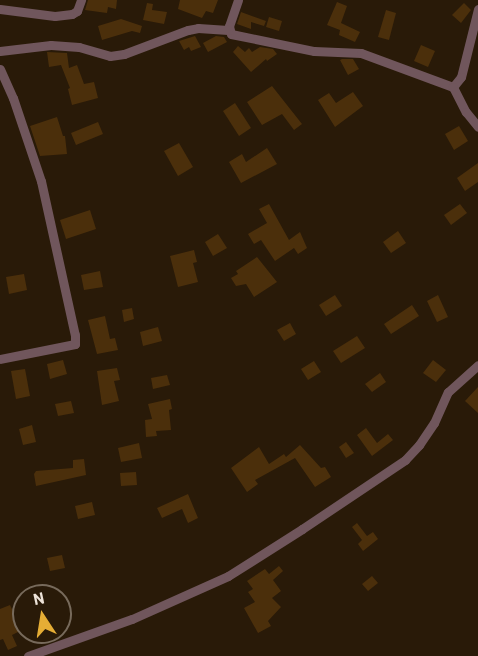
<!DOCTYPE html>
<html>
<head>
<meta charset="utf-8">
<style>
	body { margin:0 }
	#map { position:relative; width:478px; height:656px; overflow:hidden; background:#291a08; font-family:Barlow,sans-serif }
	div>[style] { position:absolute }
	[style*='--x'] { left:calc(var(--x)*1px); top:calc(var(--y)*1px); width:calc(var(--w)*1px); rotate:calc(var(--a)*1deg) }
	.building>* { inset:0; background:#4b2f0b }
	.street>* { height:9px; margin:-4.5px; padding:0 4.5px; transform-origin:4.5px; border-radius:4.5px; background:#70565c }
	span { translate:-50% -50%; white-space:nowrap; text-align:center; line-height:1.15; -webkit-text-stroke:6px #291a08; paint-order:stroke }
	.north { position:absolute; left:12px; top:584px; width:60px; height:60px; box-sizing:border-box; background:#291a08; border:2px solid #776a5b; border-radius:50%; rotate:348deg; font-size:16px; font-weight:700; line-height:24px; text-align:center; color:#ede3d8 }
	.north::after { content:''; display:block; margin:auto; width:21px; height:27px; background:#e5ad35; clip-path:polygon(50% 0,100% 100%,50% 72%,0 100%) }
</style>
</head>
<body>
<div id="map">
	<div class="building">
		<div style="clip-path:polygon(88px 0,117px 0,116px 9px,108px 7px,107px 13px,85px 10px)"></div>
		<div style="clip-path:polygon(180px 0,218px 0,213px 13px,206px 11px,202px 18px,178px 9px)"></div>
		<div style="clip-path:polygon(337px 2px,347px 6px,341px 23px,360px 32px,355px 42px,339px 35px,340px 30px,327px 25px)"></div>
		<div style="clip-path:polygon(147px 3px,153px 4px,152px 10px,167px 12px,164px 24px,143px 20px)"></div>
		<div style="clip-path:polygon(464px 3px,471px 10px,461px 23px,452px 15px)"></div>
		<div style="clip-path:polygon(386px 10px,396px 13px,389px 40px,378px 37px)"></div>
		<div style="clip-path:polygon(241px 12px,266px 21px,264px 26px,251px 22px,251px 29px,237px 24px)"></div>
		<div style="clip-path:polygon(269px 17px,282px 21px,279px 31px,266px 27px)"></div>
		<div style="clip-path:polygon(121px 19px,142px 26px,140px 33px,132px 31px,102px 40px,98px 26px)"></div>
		<div style="clip-path:polygon(195px 36px,201px 47px,191px 51px,189px 47px,184px 50px,179px 41px)"></div>
		<div style="clip-path:polygon(216px 36px,224px 37px,227px 42px,208px 52px,203px 43px)"></div>
		<div style="clip-path:polygon(421px 45px,435px 51px,428px 67px,414px 61px)"></div>
		<div style="clip-path:polygon(238px 46px,245px 52px,249px 48px,252px 52px,260px 47px,273px 49px,277px 54px,267px 61px,266px 59px,251px 72px,233px 52px)"></div>
		<div style="clip-path:polygon(47px 52px,67px 53px,69px 68px,77px 65px,84px 84px,94px 82px,98px 98px,72px 105px,68px 89px,70px 88px,61px 65px,49px 67px)"></div>
		<div style="clip-path:polygon(342px 59px,353px 59px,359px 69px,348px 75px,340px 60px)"></div>
		<div style="clip-path:polygon(272px 86px,302px 124px,294px 130px,282px 114px,262px 125px,247px 102px)"></div>
		<div style="clip-path:polygon(353px 92px,363px 106px,335px 127px,318px 100px,329px 93px,336px 103px)"></div>
		<div style="clip-path:polygon(235px 103px,251px 128px,239px 136px,223px 111px)"></div>
		<div style="clip-path:polygon(57px 117px,63px 136px,65px 136px,67px 154px,40px 156px,30px 126px)"></div>
		<div style="clip-path:polygon(98px 122px,103px 134px,76px 145px,71px 133px)"></div>
		<div style="clip-path:polygon(459px 126px,468px 141px,454px 150px,445px 134px)"></div>
		<div style="clip-path:polygon(179px 143px,193px 167px,178px 176px,164px 151px)"></div>
		<div style="clip-path:polygon(267px 148px,277px 164px,241px 183px,229px 162px,242px 154px,246px 162px)"></div>
		<div style="clip-path:polygon(478px 163px,478px 182px,465px 191px,457px 178px)"></div>
		<div style="clip-path:polygon(269px 204px,289px 240px,300px 232px,307px 248px,298px 254px,294px 248px,275px 261px,261px 240px,254px 244px,248px 234px,267px 223px,259px 209px)"></div>
		<div style="clip-path:polygon(460px 204px,467px 213px,451px 225px,444px 215px)"></div>
		<div style="clip-path:polygon(90px 210px,96px 229px,66px 239px,60px 220px)"></div>
		<div style="clip-path:polygon(398px 231px,406px 243px,391px 253px,383px 242px)"></div>
		<div style="clip-path:polygon(218px 234px,227px 248px,213px 256px,205px 242px)"></div>
		<div style="clip-path:polygon(194px 250px,197px 262px,193px 263px,198px 282px,178px 287px,170px 256px)"></div>
		<div style="clip-path:polygon(257px 257px,277px 282px,254px 297px,246px 284px,236px 286px,231px 278px,238px 274px,236px 271px)"></div>
		<div style="clip-path:polygon(100px 271px,103px 287px,84px 290px,81px 275px)"></div>
		<div style="clip-path:polygon(24px 274px,27px 290px,9px 294px,6px 277px)"></div>
		<div style="clip-path:polygon(335px 295px,342px 306px,326px 316px,319px 305px)"></div>
		<div style="clip-path:polygon(438px 295px,448px 317px,437px 322px,427px 301px)"></div>
		<div style="clip-path:polygon(412px 305px,419px 316px,391px 334px,384px 324px)"></div>
		<div style="clip-path:polygon(132px 308px,134px 319px,124px 322px,122px 310px)"></div>
		<div style="clip-path:polygon(105px 316px,110px 339px,115px 338px,118px 350px,97px 354px,88px 320px)"></div>
		<div style="clip-path:polygon(290px 323px,296px 334px,284px 341px,277px 330px)"></div>
		<div style="clip-path:polygon(158px 327px,162px 341px,143px 346px,140px 332px)"></div>
		<div style="clip-path:polygon(357px 336px,365px 348px,341px 363px,333px 351px)"></div>
		<div style="clip-path:polygon(63px 360px,67px 374px,50px 379px,47px 364px)"></div>
		<div style="clip-path:polygon(433px 360px,446px 370px,436px 382px,423px 373px)"></div>
		<div style="clip-path:polygon(314px 361px,321px 372px,308px 380px,301px 369px)"></div>
		<div style="clip-path:polygon(117px 368px,120px 380px,114px 381px,119px 401px,102px 405px,97px 371px)"></div>
		<div style="clip-path:polygon(25px 369px,30px 396px,16px 399px,11px 371px)"></div>
		<div style="clip-path:polygon(380px 373px,386px 382px,372px 392px,365px 384px)"></div>
		<div style="clip-path:polygon(167px 375px,170px 385px,153px 389px,151px 378px)"></div>
		<div style="clip-path:polygon(478px 387px,478px 413px,465px 401px)"></div>
		<div style="clip-path:polygon(170px 399px,172px 409px,169px 410px,171px 430px,156px 431px,157px 436px,146px 437px,145px 420px,152px 419px,148px 404px)"></div>
		<div style="clip-path:polygon(71px 401px,74px 413px,58px 416px,55px 404px)"></div>
		<div style="clip-path:polygon(32px 425px,36px 442px,23px 445px,19px 429px)"></div>
		<div style="clip-path:polygon(366px 428px,377px 443px,388px 434px,393px 440px,372px 456px,357px 435px)"></div>
		<div style="clip-path:polygon(346px 442px,354px 453px,346px 458px,339px 447px)"></div>
		<div style="clip-path:polygon(139px 443px,142px 458px,121px 462px,118px 448px)"></div>
		<div style="clip-path:polygon(300px 445px,321px 468px,325px 467px,331px 477px,315px 487px,295px 458px,255px 480px,258px 484px,247px 492px,231px 468px,259px 447px,269px 464px,284px 454px,286px 457px)"></div>
		<div style="clip-path:polygon(84px 459px,86px 475px,36px 486px,34px 474px,36px 471px,73px 468px,73px 460px)"></div>
		<div style="clip-path:polygon(136px 472px,137px 485px,121px 486px,120px 473px)"></div>
		<div style="clip-path:polygon(188px 494px,198px 518px,188px 523px,182px 509px,162px 518px,157px 508px)"></div>
		<div style="clip-path:polygon(92px 502px,95px 515px,78px 519px,75px 506px)"></div>
		<div style="clip-path:polygon(357px 523px,367px 536px,373px 532px,378px 539px,363px 551px,358px 544px,362px 540px,352px 527px)"></div>
		<div style="clip-path:polygon(62px 555px,65px 568px,50px 571px,47px 558px)"></div>
		<div style="clip-path:polygon(279px 566px,283px 571px,273px 580px,281px 591px,272px 598px,281px 607px,268px 621px,271px 626px,258px 633px,244px 608px,255px 602px,248px 592px,253px 589px,247px 581px,265px 569px,269px 574px)"></div>
		<div style="clip-path:polygon(372px 576px,378px 583px,368px 591px,362px 584px)"></div>
		<div style="clip-path:polygon(10px 605px,22px 630px,12px 635px,17px 646px,8px 650px,3px 639px,0 640px,0 609px)"></div>
	</div>
	<div class="street">
		<div style="--x:238;--y:0;--w:28;--a:109"></div>
		<div style="--x:229;--y:26;--w:8;--a:76"></div>
		<div style="--x:231;--y:34;--w:85;--a:11.6"></div>
		<div style="--x:314;--y:51;--w:47;--a:2.4"></div>
		<div style="--x:361;--y:53;--w:98;--a:20.3"></div>
		<div style="--x:0;--y:9;--w:55;--a:7.3"></div>
		<div style="--x:55;--y:16;--w:17;--a:-7"></div>
		<div style="--x:72;--y:14;--w:6;--a:-31"></div>
		<div style="--x:77;--y:11;--w:12;--a:-70"></div>
		<div style="--x:478;--y:9;--w:70;--a:104"></div>
		<div style="--x:461;--y:77;--w:13;--a:129"></div>
		<div style="--x:453;--y:87;--w:28;--a:63"></div>
		<div style="--x:466;--y:112;--w:19;--a:51"></div>
		<div style="--x:0;--y:51;--w:51;--a:-6.7"></div>
		<div style="--x:51;--y:45;--w:28;--a:4"></div>
		<div style="--x:79;--y:47;--w:32;--a:16"></div>
		<div style="--x:110;--y:56;--w:14;--a:-8"></div>
		<div style="--x:124;--y:54;--w:68;--a:-20.6"></div>
		<div style="--x:188;--y:30;--w:10;--a:-11"></div>
		<div style="--x:198;--y:28;--w:30;--a:4"></div>
		<div style="--x:0;--y:69;--w:32;--a:66"></div>
		<div style="--x:13;--y:98;--w:88;--a:71.4"></div>
		<div style="--x:41;--y:181;--w:158;--a:77.6"></div>
		<div style="--x:75;--y:335;--w:9;--a:90"></div>
		<div style="--x:75;--y:344;--w:76;--a:168.7"></div>
		<div style="--x:28;--y:656;--w:110;--a:-19.6"></div>
		<div style="--x:132;--y:619;--w:105;--a:-24.1"></div>
		<div style="--x:228;--y:576;--w:88;--a:-32.4"></div>
		<div style="--x:302;--y:529;--w:124;--a:-33.8"></div>
		<div style="--x:405;--y:460;--w:21;--a:-47"></div>
		<div style="--x:419;--y:445;--w:27;--a:-56"></div>
		<div style="--x:434;--y:423;--w:34;--a:-66"></div>
		<div style="--x:448;--y:392;--w:40;--a:-42"></div>
	</div>
	<div class="north">N</div>
</div>
</body>
</html>
